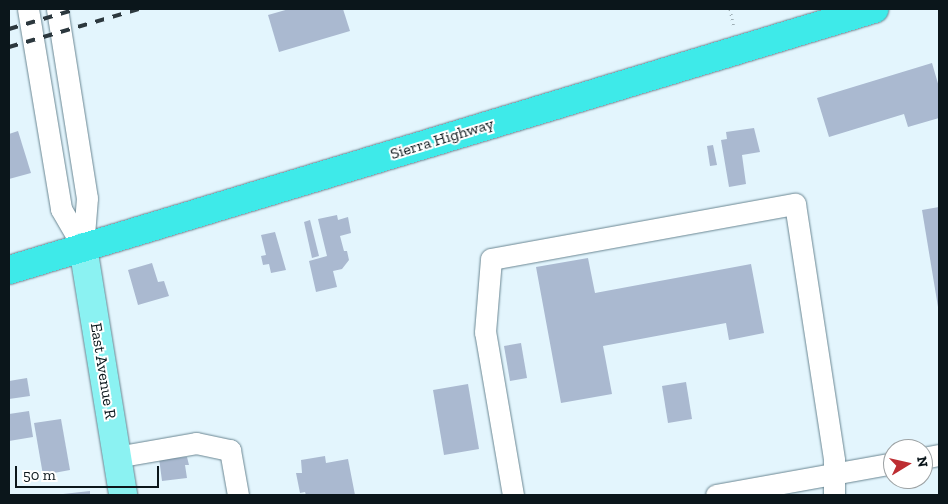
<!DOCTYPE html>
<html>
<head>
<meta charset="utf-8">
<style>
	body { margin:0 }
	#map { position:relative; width:948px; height:504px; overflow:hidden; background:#e3f5fd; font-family:"Zilla Slab",serif }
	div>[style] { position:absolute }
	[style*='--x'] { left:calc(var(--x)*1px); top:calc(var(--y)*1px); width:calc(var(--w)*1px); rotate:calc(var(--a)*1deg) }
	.building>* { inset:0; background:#aab9d0 }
	.path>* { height:3px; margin-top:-1.5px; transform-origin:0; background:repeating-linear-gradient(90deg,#9eaeb5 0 1px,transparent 0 5px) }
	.roads { filter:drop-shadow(0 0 1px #6a8692) drop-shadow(0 0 1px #6a8692) }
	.minor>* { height:21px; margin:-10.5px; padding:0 10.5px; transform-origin:10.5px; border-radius:10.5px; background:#fff }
	.major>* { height:28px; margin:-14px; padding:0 14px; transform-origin:14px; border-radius:14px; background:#8bf2f2 }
	.highway>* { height:28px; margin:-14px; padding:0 14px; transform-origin:14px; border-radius:14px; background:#3eeae9 }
	.rail>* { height:4px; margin-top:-2px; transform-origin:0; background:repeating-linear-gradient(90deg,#2c383e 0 9px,transparent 0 18px) }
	span { translate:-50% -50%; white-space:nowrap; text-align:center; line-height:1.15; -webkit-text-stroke:4px #fff; paint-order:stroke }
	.street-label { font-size:16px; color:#0b161b }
	.frame { position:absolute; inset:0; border:10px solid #0b161b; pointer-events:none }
	.north { position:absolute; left:883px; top:439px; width:50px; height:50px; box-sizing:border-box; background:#fff; border:1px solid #9da2a4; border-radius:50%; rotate:81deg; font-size:14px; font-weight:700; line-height:20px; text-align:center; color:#0b161b }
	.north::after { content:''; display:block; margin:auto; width:18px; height:22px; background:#bd2d32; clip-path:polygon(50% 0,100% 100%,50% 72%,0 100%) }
	.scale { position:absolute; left:15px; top:466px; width:144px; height:22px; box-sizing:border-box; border:2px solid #0b161b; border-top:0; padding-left:6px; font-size:15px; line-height:18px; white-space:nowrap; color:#0b161b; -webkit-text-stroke:4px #fff; paint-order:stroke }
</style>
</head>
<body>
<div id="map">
	<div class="building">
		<div style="clip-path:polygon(289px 9px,343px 9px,350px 31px,279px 52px,268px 15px)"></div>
		<div style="clip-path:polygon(932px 63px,939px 87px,939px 118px,908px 127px,904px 114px,829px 137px,817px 98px)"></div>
		<div style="clip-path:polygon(754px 128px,760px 152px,742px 155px,746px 184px,729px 187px,721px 140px,727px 139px,726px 132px)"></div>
		<div style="clip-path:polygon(18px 131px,31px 173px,9px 179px,9px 134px)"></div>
		<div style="clip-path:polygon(713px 145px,717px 165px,710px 166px,707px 146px)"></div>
		<div style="clip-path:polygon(939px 207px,939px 307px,938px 307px,922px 210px)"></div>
		<div style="clip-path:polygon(337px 215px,338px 220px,348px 217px,351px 233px,340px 236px,344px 251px,347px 251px,349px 260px,342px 269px,333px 271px,337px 287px,316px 292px,309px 261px,327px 256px,318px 219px)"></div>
		<div style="clip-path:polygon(310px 220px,319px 256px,312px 258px,304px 222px)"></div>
		<div style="clip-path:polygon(275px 232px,286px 270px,271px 273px,269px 264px,263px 265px,261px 256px,266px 255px,261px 235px)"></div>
		<div style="clip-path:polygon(588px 258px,595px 293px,751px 264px,764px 333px,729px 340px,726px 323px,603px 346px,612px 394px,561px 403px,536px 267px)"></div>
		<div style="clip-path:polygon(152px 263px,158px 282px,164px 281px,169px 296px,138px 305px,128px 270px)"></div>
		<div style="clip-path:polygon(521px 343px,527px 378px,510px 381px,504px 346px)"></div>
		<div style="clip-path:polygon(27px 378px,30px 396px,9px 399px,9px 381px)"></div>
		<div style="clip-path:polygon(686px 382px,692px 419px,668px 423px,662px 386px)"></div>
		<div style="clip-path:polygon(468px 384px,479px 449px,444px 455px,433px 390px)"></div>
		<div style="clip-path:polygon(29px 411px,33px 437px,9px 441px,9px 414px)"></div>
		<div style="clip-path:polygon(61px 419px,70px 470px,43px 475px,34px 423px)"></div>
		<div style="clip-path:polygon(175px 456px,175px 458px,187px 457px,189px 465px,185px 465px,187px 478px,162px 481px,159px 458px)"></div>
		<div style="clip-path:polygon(325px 456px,326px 463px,348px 459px,355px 495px,306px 495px,305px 492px,300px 493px,296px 473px,302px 473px,301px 460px)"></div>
		<div style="clip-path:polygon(90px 491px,90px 495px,64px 495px,63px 494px)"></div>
	</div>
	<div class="path">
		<div style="--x:730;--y:9;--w:19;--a:78"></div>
	</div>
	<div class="roads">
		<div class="minor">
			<div style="--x:28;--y:9;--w:203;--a:80.6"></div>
			<div style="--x:61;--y:209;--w:44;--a:59.9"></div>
			<div style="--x:57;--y:9;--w:191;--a:81"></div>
			<div style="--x:87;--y:198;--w:49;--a:94.7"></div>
			<div style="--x:116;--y:457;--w:81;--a:-9.9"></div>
			<div style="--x:196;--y:443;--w:35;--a:12"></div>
			<div style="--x:230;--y:450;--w:46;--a:79.9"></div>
			<div style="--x:923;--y:458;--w:16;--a:-11"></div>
			<div style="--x:513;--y:495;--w:165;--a:-99.7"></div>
			<div style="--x:485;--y:332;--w:73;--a:-85.3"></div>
			<div style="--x:491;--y:259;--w:309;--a:-10.3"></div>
			<div style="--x:795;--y:204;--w:259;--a:81.3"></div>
			<div style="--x:834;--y:460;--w:35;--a:90"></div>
			<div style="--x:716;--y:495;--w:180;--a:-10.2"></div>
		</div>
		<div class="major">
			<div style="--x:83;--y:247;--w:251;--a:80.8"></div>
		</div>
		<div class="highway">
			<div style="--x:9;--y:270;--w:904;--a:-16.79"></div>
		</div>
	</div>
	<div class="rail">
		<div style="--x:9;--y:29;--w:71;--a:-16.4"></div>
		<div style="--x:9;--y:47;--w:135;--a:-16.3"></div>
	</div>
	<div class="street-label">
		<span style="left:442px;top:139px;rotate:-17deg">Sierra Highway</span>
		<span style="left:103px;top:371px;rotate:81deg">East Avenue R</span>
	</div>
	<div class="frame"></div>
	<div class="north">N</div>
	<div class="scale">50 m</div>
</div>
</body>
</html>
